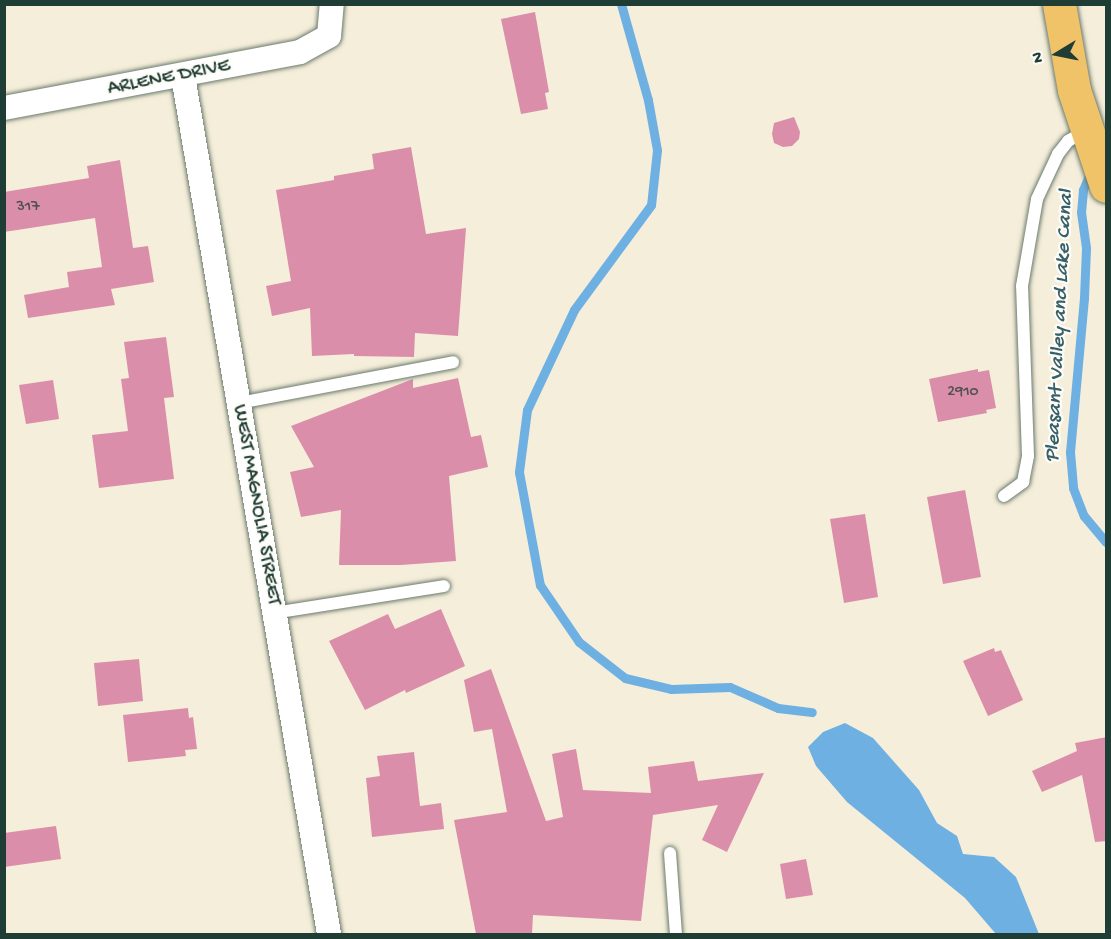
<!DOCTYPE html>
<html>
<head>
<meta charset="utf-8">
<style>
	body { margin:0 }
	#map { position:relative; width:1111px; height:939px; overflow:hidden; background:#f5eeda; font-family:"Gochi Hand",sans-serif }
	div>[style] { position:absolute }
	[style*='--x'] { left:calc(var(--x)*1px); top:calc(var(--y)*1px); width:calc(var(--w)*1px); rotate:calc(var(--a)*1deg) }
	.water>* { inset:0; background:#6fb0e3 }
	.stream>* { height:9px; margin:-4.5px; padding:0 4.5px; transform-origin:4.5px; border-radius:4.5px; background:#6fb0e3 }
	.building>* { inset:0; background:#db8ea9 }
	.roads { filter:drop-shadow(0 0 2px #6a7b6e) drop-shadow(0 0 2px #6a7b6e) }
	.lane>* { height:12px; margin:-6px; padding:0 6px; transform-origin:6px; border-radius:6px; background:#fff }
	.street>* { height:24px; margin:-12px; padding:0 12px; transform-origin:12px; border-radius:12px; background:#fff }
	.primary>* { height:33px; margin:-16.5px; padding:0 16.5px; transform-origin:16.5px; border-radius:16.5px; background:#f0c369 }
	span { translate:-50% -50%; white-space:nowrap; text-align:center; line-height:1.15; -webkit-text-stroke:4.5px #fdfcf7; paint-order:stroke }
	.number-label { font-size:16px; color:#4e5151 }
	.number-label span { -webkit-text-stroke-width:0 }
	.street-label { font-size:20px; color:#1f3d34 }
	.water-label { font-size:21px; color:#376069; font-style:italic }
	.frame { position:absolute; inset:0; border:6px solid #1f3d34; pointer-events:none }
	.north { position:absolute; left:1027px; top:24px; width:60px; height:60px; -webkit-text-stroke:4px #fdfcf7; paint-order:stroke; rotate:260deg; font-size:16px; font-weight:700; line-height:24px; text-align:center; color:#1f3d34 }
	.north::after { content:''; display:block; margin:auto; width:21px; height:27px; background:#1f3d34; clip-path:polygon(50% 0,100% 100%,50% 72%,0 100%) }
</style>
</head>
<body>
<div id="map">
	<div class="water">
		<div style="clip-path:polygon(845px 723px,873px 738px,919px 790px,937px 823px,957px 836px,963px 854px,994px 857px,1016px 877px,1039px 934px,996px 934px,965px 898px,847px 802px,816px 766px,808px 747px,823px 732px)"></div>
	</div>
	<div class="stream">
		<div style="--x:621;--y:4;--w:100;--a:74.3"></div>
		<div style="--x:648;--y:100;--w:51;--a:79.8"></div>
		<div style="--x:657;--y:150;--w:55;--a:96.2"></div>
		<div style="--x:651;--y:205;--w:130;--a:126.3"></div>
		<div style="--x:574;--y:310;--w:110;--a:115.2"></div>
		<div style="--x:527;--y:410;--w:63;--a:97.4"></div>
		<div style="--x:519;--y:472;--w:115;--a:79.5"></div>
		<div style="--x:540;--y:585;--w:69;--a:55.6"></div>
		<div style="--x:579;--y:642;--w:58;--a:38"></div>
		<div style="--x:625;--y:678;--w:47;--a:13.4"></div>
		<div style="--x:671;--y:689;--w:59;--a:-1.9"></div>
		<div style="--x:730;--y:687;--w:52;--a:23.6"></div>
		<div style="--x:778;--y:708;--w:34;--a:7"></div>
		<div style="--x:1091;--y:171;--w:21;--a:113"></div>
		<div style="--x:1083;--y:190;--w:22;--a:95"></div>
		<div style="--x:1081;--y:212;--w:36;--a:82"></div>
		<div style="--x:1086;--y:248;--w:50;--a:92.3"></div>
		<div style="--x:1084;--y:298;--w:155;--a:95.2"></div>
		<div style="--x:1070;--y:452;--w:36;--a:85"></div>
		<div style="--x:1073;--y:488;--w:30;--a:69"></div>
		<div style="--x:1084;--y:516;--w:34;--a:50"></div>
	</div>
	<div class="building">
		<div style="clip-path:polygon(535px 12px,549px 92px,545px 93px,548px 109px,521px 114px,501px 19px)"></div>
		<div style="clip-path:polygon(794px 117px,800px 132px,799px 139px,792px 146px,783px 147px,774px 143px,772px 134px,774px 123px)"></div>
		<div style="clip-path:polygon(411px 147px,426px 234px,466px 228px,458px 336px,415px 333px,414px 357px,354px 356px,354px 354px,312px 356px,310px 308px,272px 316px,266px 286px,291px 281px,276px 190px,334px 180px,334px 176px,374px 169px,372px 154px)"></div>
		<div style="clip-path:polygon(120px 160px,133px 248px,148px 246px,154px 282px,111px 289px,115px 305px,28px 318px,24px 295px,69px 287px,67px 272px,102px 267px,95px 218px,4px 232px,4px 192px,89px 178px,87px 166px)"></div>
		<div style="clip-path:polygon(166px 337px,174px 397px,164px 398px,174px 479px,99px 488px,92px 435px,128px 431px,121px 379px,129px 378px,124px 342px)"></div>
		<div style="clip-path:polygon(978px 369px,978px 372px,989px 370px,996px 408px,986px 410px,987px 413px,938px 422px,929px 379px)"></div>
		<div style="clip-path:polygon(458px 378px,471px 437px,481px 435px,488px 467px,449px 476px,456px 561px,401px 565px,339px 565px,341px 510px,301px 517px,290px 472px,314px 467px,291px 426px,413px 379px,413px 388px)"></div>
		<div style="clip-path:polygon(53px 380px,59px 419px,26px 424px,19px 385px)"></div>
		<div style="clip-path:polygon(965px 490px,981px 577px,943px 584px,927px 497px)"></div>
		<div style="clip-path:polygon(865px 514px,878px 597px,844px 603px,830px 519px)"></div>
		<div style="clip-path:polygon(441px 609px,465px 666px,406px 693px,405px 690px,365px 710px,329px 641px,388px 614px,395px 629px)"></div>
		<div style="clip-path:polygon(994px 648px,995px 652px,1001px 650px,1023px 700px,988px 716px,963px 661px)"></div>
		<div style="clip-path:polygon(139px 659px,143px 701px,98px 706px,94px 663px)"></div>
		<div style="clip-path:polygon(491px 669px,546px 821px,563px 817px,552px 754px,576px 749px,583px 790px,651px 793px,648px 767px,694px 761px,698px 781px,764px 773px,727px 852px,702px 840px,718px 805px,653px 815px,641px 921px,533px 915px,532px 934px,476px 934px,454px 820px,507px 812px,492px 729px,474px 732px,464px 680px)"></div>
		<div style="clip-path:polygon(188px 708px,189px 718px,193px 717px,197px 749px,185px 750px,186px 756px,128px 762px,123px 715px)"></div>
		<div style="clip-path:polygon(1107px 737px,1107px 841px,1095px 842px,1082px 775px,1042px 792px,1032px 771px,1077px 751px,1075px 743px)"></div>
		<div style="clip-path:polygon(414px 752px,420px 806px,441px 803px,444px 829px,372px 837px,366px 778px,380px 776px,377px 756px)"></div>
		<div style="clip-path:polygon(56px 826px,61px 859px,4px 867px,4px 833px)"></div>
		<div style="clip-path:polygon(806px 859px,813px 895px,786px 899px,780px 864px)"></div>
	</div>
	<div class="roads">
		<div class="lane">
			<div style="--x:239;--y:403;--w:218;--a:-10.8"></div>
			<div style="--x:1004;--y:496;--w:24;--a:-36"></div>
			<div style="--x:1023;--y:482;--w:26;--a:-79"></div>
			<div style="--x:1028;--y:456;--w:170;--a:-92"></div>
			<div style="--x:1022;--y:286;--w:88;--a:-80.2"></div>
			<div style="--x:1037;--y:199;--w:50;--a:-65"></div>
			<div style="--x:1058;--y:154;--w:16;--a:-52"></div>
			<div style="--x:1068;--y:141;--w:20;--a:-30"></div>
			<div style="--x:274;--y:613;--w:172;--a:-9"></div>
			<div style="--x:670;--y:853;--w:81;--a:85.8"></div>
		</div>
		<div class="street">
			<div style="--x:183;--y:76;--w:870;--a:80.34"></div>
			<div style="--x:4;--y:108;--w:301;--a:-10.7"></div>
			<div style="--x:300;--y:52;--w:33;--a:-29"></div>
			<div style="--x:329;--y:36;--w:32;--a:-85"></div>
		</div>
		<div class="primary">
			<div style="--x:1059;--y:4;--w:87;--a:80.1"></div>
			<div style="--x:1074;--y:90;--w:101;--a:71.6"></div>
		</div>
	</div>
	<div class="number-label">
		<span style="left:28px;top:208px">317</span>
		<span style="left:963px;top:393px">2910</span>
	</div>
	<div class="street-label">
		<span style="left:169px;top:78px;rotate:-11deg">ARLENE DRIVE</span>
		<span style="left:256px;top:505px;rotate:80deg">WEST MAGNOLIA STREET</span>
	</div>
	<div class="water-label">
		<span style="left:1061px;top:326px;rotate:-87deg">Pleasant Valley and Lake Canal</span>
	</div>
	<div class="frame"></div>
	<div class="north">N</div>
</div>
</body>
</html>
